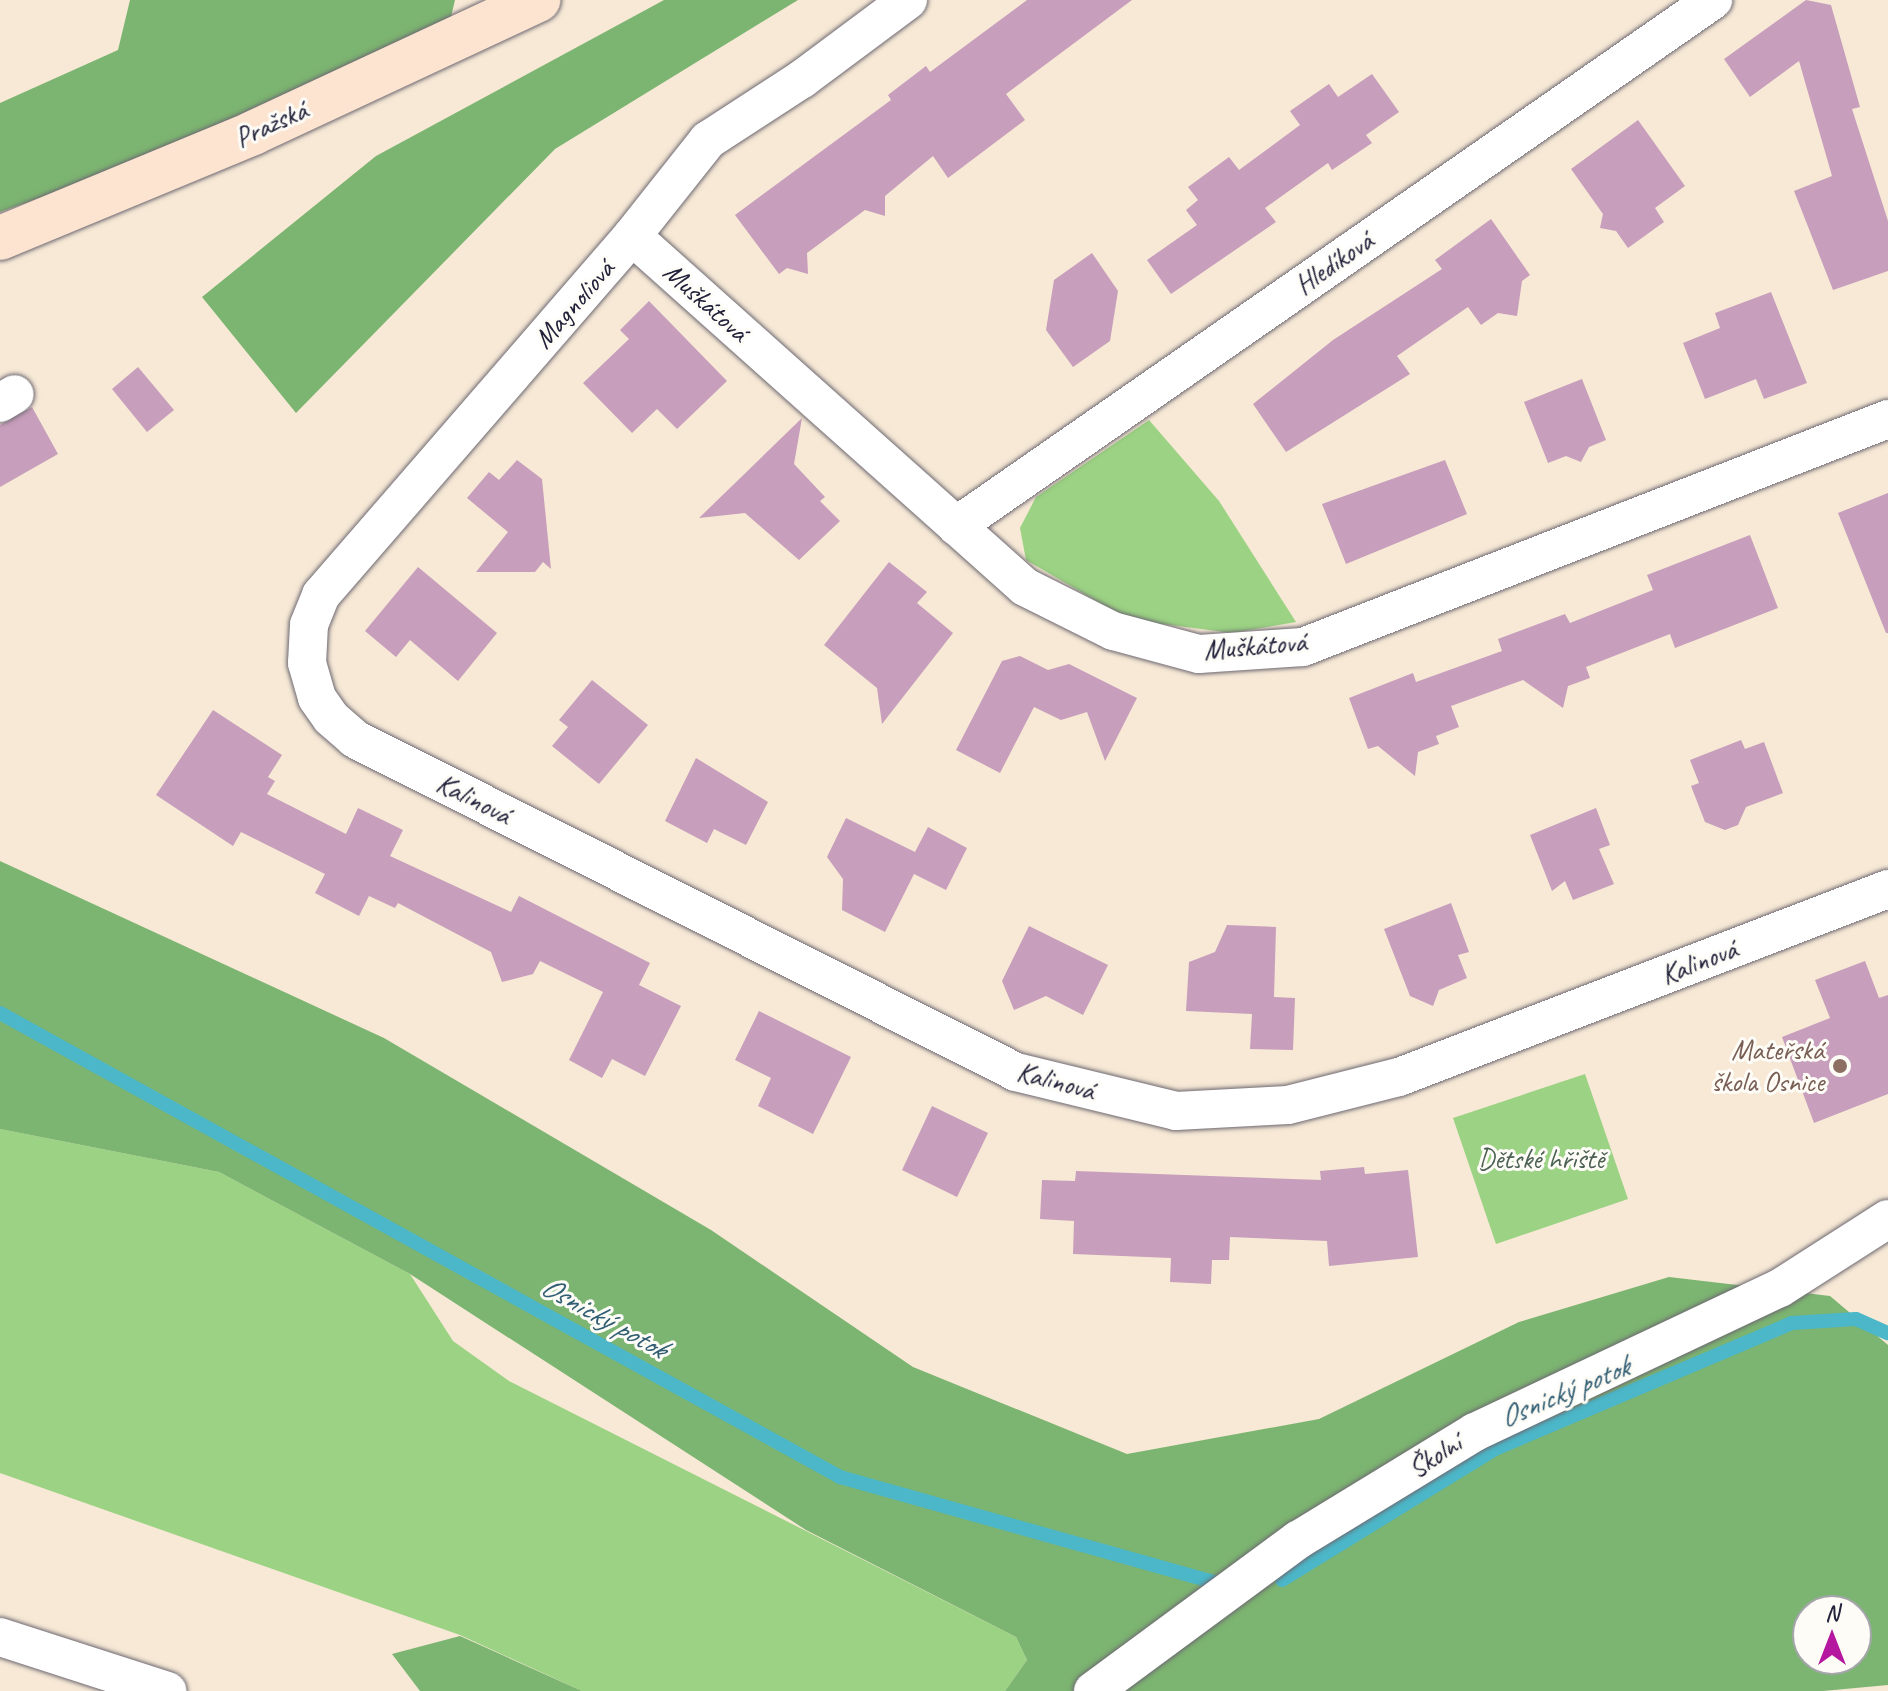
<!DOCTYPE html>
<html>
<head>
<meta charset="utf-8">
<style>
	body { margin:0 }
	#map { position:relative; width:1888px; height:1691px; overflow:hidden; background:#f7e9d6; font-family:Caveat,sans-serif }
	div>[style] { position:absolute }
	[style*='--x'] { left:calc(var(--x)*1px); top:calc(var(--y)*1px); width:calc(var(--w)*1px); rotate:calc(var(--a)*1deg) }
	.green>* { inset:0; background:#9bd283 }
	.forest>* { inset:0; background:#7cb471 }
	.stream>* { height:14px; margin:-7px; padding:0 7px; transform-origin:7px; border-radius:7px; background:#4bb7c8 }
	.building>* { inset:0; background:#c79ebb }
	.roads { filter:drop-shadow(0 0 2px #6d6871) drop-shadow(0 0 2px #6d6871) }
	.street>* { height:38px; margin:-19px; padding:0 19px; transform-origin:19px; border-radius:19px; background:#fff }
	.secondary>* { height:44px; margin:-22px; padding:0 22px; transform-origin:22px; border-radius:22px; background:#fde4d1 }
	.dots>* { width:22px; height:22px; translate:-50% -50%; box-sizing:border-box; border:4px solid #fdfcf7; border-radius:50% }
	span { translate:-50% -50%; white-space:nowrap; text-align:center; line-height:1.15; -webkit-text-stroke:6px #fdfcf7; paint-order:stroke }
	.street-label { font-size:28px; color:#22223b }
	.education-label { font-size:28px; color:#785e54 }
	.right { translate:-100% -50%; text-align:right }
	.park-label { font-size:28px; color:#4c6054 }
	.water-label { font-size:30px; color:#325e73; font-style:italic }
	.north { position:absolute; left:1792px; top:1595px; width:80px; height:80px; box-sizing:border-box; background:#fdfcf7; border:2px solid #a5a5ac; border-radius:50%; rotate:0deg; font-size:22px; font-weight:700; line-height:32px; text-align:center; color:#22223b }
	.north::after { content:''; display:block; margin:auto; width:28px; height:36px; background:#b5179e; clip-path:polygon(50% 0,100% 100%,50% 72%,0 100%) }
</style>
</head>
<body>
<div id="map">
	<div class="green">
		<div style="clip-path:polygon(1149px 420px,1219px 501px,1296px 622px,1232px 633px,1147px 622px,1117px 613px,1026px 560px,1020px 528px,1036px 497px)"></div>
		<div style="clip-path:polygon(1585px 1074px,1628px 1199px,1496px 1244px,1453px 1118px)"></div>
		<div style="clip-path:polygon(0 1129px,219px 1172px,410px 1274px,453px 1341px,509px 1381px,1016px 1637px,1027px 1660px,1005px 1691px,582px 1691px,460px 1635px,0 1473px)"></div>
	</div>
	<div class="forest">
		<div style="clip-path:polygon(130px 0,455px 0,451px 17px,128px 166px,0 212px,0 103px,118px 50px)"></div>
		<div style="clip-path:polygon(664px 0,798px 0,555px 149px,296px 413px,202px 297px,376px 156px)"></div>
		<div style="clip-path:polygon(evenodd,0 861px,384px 1038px,711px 1230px,913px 1367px,1127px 1454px,1319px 1419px,1519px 1322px,1669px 1277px,1830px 1296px,1888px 1345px,1888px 1685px,1823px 1691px,1005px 1691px,1027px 1660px,1016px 1637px,806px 1530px,410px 1274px,219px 1172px,0 1129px,0 861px,1808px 1611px,1856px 1611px,1856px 1659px,1808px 1659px,1808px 1611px)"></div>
		<div style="clip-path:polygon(460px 1636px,582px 1691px,420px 1691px,392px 1654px)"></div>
	</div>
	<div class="stream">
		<div style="--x:0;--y:1013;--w:960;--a:28.92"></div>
		<div style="--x:840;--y:1477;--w:391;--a:15.7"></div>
		<div style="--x:1282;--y:1580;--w:250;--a:-31.6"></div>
		<div style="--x:1495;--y:1449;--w:323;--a:-23"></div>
		<div style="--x:1792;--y:1323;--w:64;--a:-3.6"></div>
		<div style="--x:1856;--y:1319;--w:35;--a:24"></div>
	</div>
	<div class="building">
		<div style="clip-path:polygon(1027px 0,1132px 0,1006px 94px,1025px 120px,948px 178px,933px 156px,885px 196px,885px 216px,865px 210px,807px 253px,808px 274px,787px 268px,779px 274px,735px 215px,891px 100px,888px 95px,926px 66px,930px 72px)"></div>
		<div style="clip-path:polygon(1806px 0,1831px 5px,1860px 107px,1852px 109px,1888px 221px,1888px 271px,1833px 290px,1794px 191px,1832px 176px,1799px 61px,1750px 97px,1724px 59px)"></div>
		<div style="clip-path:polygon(1372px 74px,1399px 112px,1366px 135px,1372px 143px,1332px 170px,1328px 163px,1265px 208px,1276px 222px,1171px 294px,1147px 260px,1197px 225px,1186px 210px,1198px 200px,1188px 187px,1229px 157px,1239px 170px,1300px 125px,1290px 111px,1329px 84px,1338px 97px)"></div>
		<div style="clip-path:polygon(1638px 120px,1685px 186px,1655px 208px,1664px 222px,1628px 248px,1616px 231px,1600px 228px,1603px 214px,1571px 169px)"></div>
		<div style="clip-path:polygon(1491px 219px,1530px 275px,1522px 281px,1517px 316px,1498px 313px,1481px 325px,1468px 307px,1397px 356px,1410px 374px,1286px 452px,1253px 404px,1333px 340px,1442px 269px,1435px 260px)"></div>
		<div style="clip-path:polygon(1092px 253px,1118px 291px,1110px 341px,1073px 367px,1046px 330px,1054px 280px)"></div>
		<div style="clip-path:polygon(1771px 292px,1807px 383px,1764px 399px,1756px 379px,1705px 399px,1683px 343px,1720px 328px,1715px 313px)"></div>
		<div style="clip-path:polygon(649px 301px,727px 381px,677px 429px,657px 409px,632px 433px,583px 383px,629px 339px,620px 330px)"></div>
		<div style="clip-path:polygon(138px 367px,174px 410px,147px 432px,112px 389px)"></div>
		<div style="clip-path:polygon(1582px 379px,1606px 440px,1589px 447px,1581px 462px,1566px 456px,1548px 463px,1524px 402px)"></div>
		<div style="clip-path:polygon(32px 407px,58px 454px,0 487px,0 425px)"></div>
		<div style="clip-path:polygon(802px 418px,794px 464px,825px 497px,820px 501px,840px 521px,799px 560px,745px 513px,699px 518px)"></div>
		<div style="clip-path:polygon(517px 460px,542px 479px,551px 569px,543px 562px,535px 572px,476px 572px,508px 532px,467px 498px,489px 472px,499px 480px)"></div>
		<div style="clip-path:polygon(1445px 460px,1467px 514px,1346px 564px,1322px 504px)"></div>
		<div style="clip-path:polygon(1888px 493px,1888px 633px,1886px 633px,1838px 513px)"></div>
		<div style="clip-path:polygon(1750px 535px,1778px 608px,1675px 648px,1670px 634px,1586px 667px,1590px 678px,1568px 686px,1563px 708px,1523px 680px,1451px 706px,1459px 727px,1436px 736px,1439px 744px,1418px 752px,1415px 776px,1378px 746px,1368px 749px,1349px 698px,1413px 673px,1416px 682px,1502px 651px,1498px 639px,1565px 614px,1570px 623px,1653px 590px,1647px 575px)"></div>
		<div style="clip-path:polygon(889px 562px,927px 592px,917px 603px,953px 633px,882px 724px,877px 688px,824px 645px)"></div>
		<div style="clip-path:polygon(418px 567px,497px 633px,458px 681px,410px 640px,396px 657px,365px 631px)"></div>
		<div style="clip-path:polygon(1020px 656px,1048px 670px,1069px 664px,1137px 698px,1105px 761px,1087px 712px,1061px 720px,1034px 707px,1000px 773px,956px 750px,1002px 661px)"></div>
		<div style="clip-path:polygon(592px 680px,648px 725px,599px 784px,552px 746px,568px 727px,559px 720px)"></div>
		<div style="clip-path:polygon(213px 710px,282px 755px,268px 777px,275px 781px,267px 794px,346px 834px,358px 808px,403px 830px,390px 856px,511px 912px,519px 896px,650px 963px,639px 985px,681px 1006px,645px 1076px,612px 1059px,602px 1078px,569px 1060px,603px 992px,540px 961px,533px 974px,502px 982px,491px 952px,398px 903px,395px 908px,369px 896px,359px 916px,315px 893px,325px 874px,241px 832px,233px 846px,156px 795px)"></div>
		<div style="clip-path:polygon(1741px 740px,1745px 749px,1764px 742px,1783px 793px,1746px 807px,1738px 825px,1725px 830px,1705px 822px,1691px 786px,1699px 783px,1690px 760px)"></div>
		<div style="clip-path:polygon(696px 758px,768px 802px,746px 845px,714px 829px,707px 843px,665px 821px)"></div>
		<div style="clip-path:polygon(1596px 808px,1610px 845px,1599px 849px,1614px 884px,1573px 900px,1565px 881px,1552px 891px,1530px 835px)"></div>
		<div style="clip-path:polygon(846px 818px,915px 852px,928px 827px,967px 848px,946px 890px,914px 874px,885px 932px,842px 910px,843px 879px,827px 857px)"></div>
		<div style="clip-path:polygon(1451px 903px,1469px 952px,1458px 955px,1467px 978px,1439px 990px,1433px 1006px,1410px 996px,1384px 929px)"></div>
		<div style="clip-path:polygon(1227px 925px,1276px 927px,1274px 997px,1295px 998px,1293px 1050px,1250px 1049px,1252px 1014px,1186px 1011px,1189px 962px,1215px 952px)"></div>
		<div style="clip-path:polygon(1029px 926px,1108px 965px,1083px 1015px,1046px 996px,1014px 1010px,1002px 981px)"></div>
		<div style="clip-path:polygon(1865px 961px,1879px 998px,1888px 995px,1888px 1094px,1814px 1123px,1782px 1037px,1830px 1018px,1815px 980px)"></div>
		<div style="clip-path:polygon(759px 1011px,851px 1057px,813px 1134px,758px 1106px,771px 1078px,735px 1060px)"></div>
		<div style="clip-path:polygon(932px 1106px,988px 1133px,957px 1197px,902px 1170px)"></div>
		<div style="clip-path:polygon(1364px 1167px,1365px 1174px,1408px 1170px,1418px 1257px,1329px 1266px,1327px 1241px,1230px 1237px,1229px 1260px,1212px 1260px,1211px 1284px,1170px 1282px,1171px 1258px,1073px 1254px,1074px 1221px,1040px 1219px,1042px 1180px,1075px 1181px,1076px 1171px,1321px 1180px,1320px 1171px)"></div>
	</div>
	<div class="roads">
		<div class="street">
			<div style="--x:908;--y:0;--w:132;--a:143.3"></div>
			<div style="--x:802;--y:79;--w:112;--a:147"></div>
			<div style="--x:708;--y:140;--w:122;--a:128.4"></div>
			<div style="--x:632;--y:236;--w:475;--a:130.9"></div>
			<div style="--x:321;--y:595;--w:32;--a:112"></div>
			<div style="--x:309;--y:625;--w:38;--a:93"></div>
			<div style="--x:307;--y:663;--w:36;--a:74"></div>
			<div style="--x:317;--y:698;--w:24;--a:55"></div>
			<div style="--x:331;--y:718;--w:32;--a:41"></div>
			<div style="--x:355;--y:739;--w:740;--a:26.74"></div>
			<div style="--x:1016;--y:1072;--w:165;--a:13.7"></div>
			<div style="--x:1176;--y:1111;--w:112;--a:-3.1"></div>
			<div style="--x:1288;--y:1105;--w:114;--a:-14.2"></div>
			<div style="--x:1399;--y:1077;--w:524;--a:-21.03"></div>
			<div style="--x:632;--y:236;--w:527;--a:41.77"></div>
			<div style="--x:1025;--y:587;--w:98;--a:26.6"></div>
			<div style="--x:1113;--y:631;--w:89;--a:15"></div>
			<div style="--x:1199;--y:654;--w:104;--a:-3.9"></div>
			<div style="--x:1303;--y:647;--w:628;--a:-21.29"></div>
			<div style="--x:0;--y:403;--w:17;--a:-31"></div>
			<div style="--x:956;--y:526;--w:922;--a:-34.79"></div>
			<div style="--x:0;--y:1637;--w:176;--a:17.9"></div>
			<div style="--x:1093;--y:1691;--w:255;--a:-36.4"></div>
			<div style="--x:1298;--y:1540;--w:207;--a:-31.4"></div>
			<div style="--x:1475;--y:1432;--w:337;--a:-25.3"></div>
			<div style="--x:1780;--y:1288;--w:128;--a:-32.6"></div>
		</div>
		<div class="secondary">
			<div style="--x:0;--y:238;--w:274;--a:-22.5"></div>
			<div style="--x:253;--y:133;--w:315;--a:-25"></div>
		</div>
	</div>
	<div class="dots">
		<div style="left:1840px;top:1066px;background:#8d6e63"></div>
	</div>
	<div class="street-label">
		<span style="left:271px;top:124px;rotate:-24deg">Pražská</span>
		<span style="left:1334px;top:263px;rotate:-35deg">Hledíková</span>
		<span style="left:706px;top:302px;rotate:42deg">Muškátová</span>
		<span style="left:574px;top:304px;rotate:-49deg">Magnoliová</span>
		<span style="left:1255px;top:646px;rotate:-5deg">Muškátová</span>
		<span style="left:474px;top:799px;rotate:27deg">Kalinová</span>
		<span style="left:1699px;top:962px;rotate:-21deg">Kalinová</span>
		<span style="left:1056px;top:1081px;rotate:15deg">Kalinová</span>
		<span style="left:1435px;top:1456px;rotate:-32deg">Školní</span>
	</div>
	<div class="education-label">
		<span class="right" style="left:1824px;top:1066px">Mateřská<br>škola Osnice</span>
	</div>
	<div class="park-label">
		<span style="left:1541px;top:1159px">Dětské hřiště</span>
	</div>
	<div class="water-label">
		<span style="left:604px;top:1317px;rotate:29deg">Osnický potok</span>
		<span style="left:1564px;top:1392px;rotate:-23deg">Osnický potok</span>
	</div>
	<div class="north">N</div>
</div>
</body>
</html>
